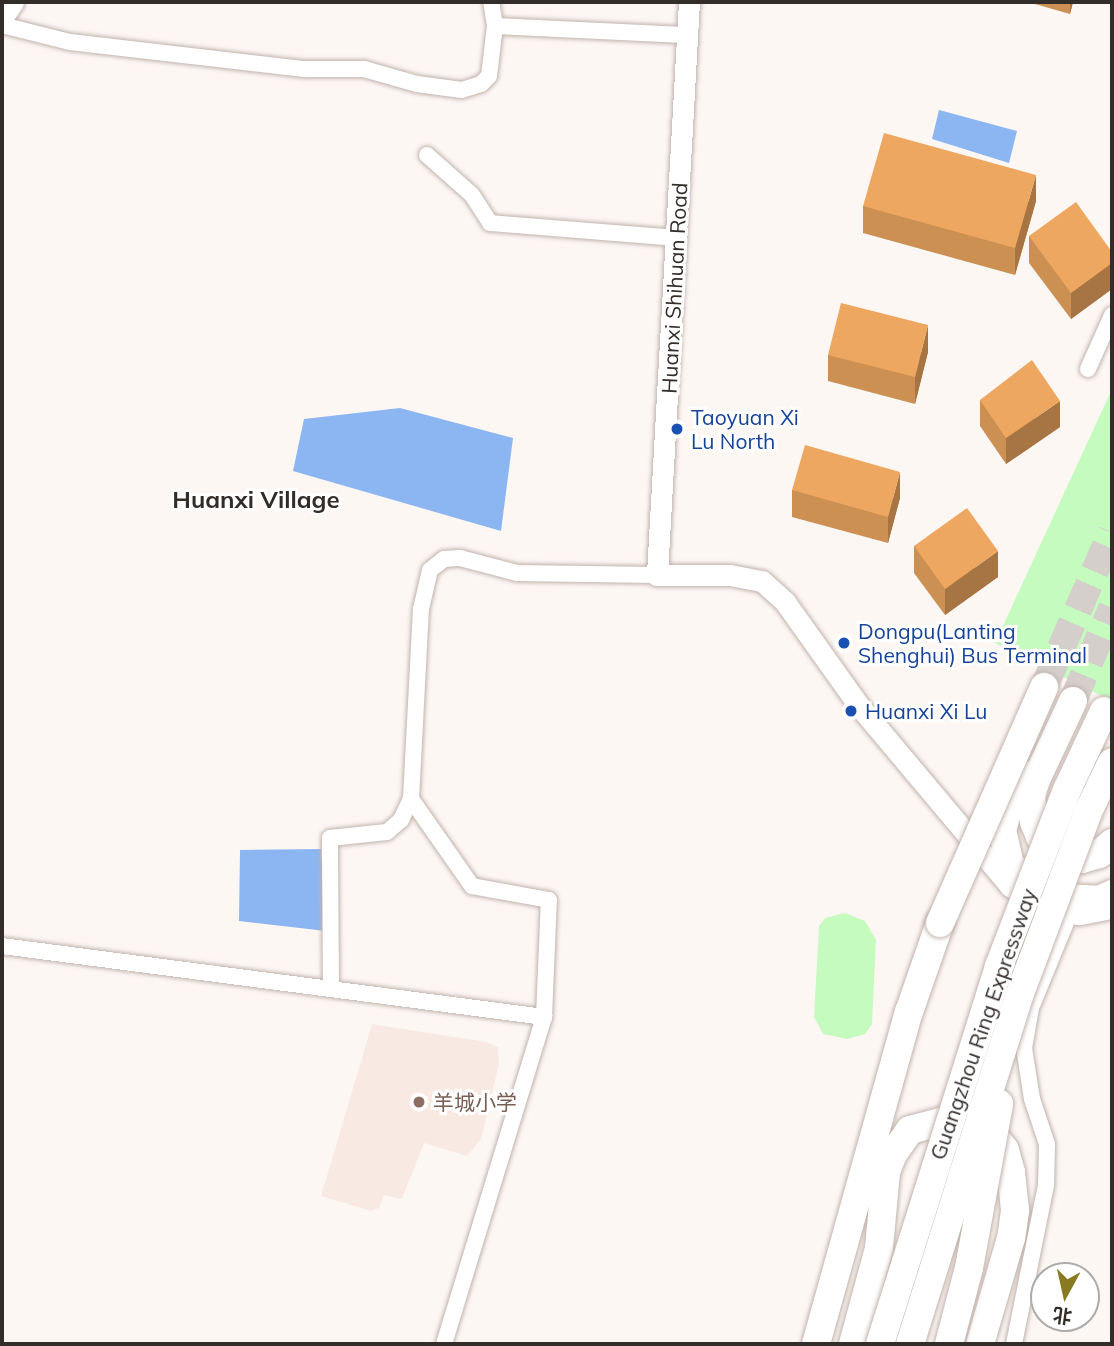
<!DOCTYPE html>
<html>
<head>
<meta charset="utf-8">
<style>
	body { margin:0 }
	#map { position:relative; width:1114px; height:1346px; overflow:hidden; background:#fdf7f4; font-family:Mulish,"Noto Sans SC",sans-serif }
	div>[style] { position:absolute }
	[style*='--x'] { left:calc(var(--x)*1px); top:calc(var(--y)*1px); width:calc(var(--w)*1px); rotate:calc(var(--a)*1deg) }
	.built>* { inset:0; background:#f8eae3 }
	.green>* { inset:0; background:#c5fbbe }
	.water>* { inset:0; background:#8bb6f1 }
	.highway-tunnel>* { height:28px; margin-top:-14px; transform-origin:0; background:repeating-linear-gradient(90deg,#d5cfcc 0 28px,transparent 0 42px) }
	.roads { filter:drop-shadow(0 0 2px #c2b3ac) drop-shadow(0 0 2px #c2b3ac) }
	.street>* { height:16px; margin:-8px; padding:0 8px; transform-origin:8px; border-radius:8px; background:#fff }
	.secondary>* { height:21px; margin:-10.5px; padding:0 10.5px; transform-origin:10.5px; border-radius:10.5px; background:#fff }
	.highway>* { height:28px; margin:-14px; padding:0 14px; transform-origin:14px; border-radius:14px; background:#fff }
	.bridges { filter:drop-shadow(0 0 2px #c2b3ac) drop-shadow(0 0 2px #c2b3ac) }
	.highway-bridge>* { height:28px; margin:-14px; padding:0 14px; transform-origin:14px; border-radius:14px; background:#fff }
	.wall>* { inset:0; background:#cd9053 }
	.shaded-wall>* { inset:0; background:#a77543 }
	.building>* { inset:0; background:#eea760 }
	.dots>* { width:19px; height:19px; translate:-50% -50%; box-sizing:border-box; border:4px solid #fff; border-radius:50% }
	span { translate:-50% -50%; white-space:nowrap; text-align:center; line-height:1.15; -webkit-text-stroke:6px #fff; paint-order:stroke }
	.street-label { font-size:21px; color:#332d2a }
	.transit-label { font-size:21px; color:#164399 }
	.left { translate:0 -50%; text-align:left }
	.education-label { font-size:21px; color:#785e54 }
	.quarter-label { font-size:24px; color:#332d2a; font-weight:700 }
	.frame { position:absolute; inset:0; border:4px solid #332d2a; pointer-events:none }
	.north { position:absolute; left:1030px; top:1262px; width:70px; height:70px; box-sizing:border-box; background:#fff; border:2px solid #adabaa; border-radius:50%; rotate:188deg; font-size:19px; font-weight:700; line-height:28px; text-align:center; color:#332d2a }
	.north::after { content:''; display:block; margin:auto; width:24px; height:32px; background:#897a1f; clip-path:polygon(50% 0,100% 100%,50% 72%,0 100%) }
</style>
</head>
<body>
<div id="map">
	<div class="built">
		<div style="clip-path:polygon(372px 1024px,486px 1042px,498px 1047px,499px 1064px,481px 1139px,467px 1156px,424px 1143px,402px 1199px,384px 1195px,379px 1208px,371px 1211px,321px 1196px)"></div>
	</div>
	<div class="green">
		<div style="clip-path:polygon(1112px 389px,1112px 701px,995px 643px)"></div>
		<div style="clip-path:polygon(845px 913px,865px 921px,876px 940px,872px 1024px,865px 1034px,847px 1039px,823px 1034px,814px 1017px,819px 926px,825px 918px)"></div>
	</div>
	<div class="water">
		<div style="clip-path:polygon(939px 110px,1017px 131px,1009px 163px,932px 139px)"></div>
		<div style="clip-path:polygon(400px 408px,513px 438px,501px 531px,293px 471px,304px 419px)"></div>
		<div style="clip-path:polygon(321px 849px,326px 931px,239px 921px,240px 850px)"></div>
	</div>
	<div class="highway-tunnel">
		<div style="--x:1044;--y:687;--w:169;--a:-66.3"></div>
		<div style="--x:1073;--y:701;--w:101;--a:-67.2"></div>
	</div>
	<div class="roads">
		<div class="street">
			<div style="--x:2;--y:25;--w:70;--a:14"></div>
			<div style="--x:70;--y:42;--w:236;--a:6.6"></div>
			<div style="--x:304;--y:69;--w:60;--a:0"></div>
			<div style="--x:364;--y:69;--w:55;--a:15.8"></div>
			<div style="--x:417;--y:84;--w:45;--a:7.6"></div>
			<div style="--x:462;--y:90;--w:20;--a:-18"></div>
			<div style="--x:481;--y:84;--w:11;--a:-45"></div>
			<div style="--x:489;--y:76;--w:50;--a:-83.2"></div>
			<div style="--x:495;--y:26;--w:24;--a:-99"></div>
			<div style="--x:495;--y:26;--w:194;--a:2.7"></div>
			<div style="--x:427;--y:155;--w:60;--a:41.6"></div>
			<div style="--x:472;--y:195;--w:33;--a:57"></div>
			<div style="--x:490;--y:223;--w:189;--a:4.6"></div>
			<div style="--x:1088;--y:369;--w:59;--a:-66"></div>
			<div style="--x:2;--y:946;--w:547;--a:7.46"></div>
			<div style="--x:331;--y:989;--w:151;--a:-90.4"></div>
			<div style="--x:330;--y:838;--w:57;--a:-6"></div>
			<div style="--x:387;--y:832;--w:18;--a:-41"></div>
			<div style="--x:401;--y:820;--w:23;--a:-65"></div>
			<div style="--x:444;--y:1344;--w:342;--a:-73"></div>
			<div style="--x:544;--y:1017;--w:117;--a:-87.6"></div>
			<div style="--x:549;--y:900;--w:78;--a:-169.7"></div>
			<div style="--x:472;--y:886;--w:106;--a:-125"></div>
			<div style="--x:411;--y:799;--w:190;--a:-87"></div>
			<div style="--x:421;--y:609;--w:40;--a:-77"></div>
			<div style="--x:430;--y:570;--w:18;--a:-38"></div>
			<div style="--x:444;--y:559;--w:16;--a:-4"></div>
			<div style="--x:460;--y:558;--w:59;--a:14.7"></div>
			<div style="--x:517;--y:573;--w:140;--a:0.8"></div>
			<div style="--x:1014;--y:1344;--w:161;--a:-78.6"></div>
			<div style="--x:1046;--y:1186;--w:42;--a:-88.6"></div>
			<div style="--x:1047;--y:1144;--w:47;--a:-108.4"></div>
			<div style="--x:1032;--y:1099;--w:52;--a:-98.9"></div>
			<div style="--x:1024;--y:1048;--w:41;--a:-80.1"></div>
			<div style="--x:1031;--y:1008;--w:103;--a:-67.7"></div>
		</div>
		<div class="secondary">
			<div style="--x:689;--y:2;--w:574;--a:93.2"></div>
			<div style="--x:657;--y:575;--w:73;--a:0"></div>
			<div style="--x:730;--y:575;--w:33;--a:11"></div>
			<div style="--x:762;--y:581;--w:31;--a:42"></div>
			<div style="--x:785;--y:602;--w:129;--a:54.5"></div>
			<div style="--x:860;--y:707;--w:234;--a:50"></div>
			<div style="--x:1010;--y:886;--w:35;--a:33"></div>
			<div style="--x:1039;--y:905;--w:22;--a:21"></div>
			<div style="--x:1060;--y:913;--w:20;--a:3"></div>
			<div style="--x:1080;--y:914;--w:33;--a:-11"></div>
			<div style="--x:2;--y:18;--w:19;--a:-55"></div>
		</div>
		<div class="highway">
			<div style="--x:1073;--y:701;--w:87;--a:115.1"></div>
			<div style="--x:1036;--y:780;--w:17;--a:107"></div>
			<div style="--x:1031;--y:796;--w:26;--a:83"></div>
			<div style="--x:1034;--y:822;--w:16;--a:68"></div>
			<div style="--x:1040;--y:837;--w:30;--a:37"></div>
			<div style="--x:1064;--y:855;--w:18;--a:13"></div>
			<div style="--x:1082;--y:859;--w:18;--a:-16"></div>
			<div style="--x:1099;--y:854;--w:17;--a:-40"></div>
			<div style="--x:1034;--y:774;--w:42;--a:126.3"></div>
			<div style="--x:1009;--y:808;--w:23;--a:108"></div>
			<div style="--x:1002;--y:830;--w:35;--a:77"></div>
			<div style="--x:1010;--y:864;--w:18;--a:49"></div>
			<div style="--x:1022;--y:878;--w:47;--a:25.5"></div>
			<div style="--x:1064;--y:898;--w:35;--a:3"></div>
			<div style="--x:1099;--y:900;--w:14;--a:-25"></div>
			<div style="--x:816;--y:1344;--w:345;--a:-74.4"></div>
			<div style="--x:909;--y:1012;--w:94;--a:-70.8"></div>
			<div style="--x:853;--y:1344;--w:99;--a:-74.8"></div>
			<div style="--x:879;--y:1248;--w:76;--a:-84.7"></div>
			<div style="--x:886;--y:1172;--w:19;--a:-69"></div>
			<div style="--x:893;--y:1154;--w:29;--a:-55"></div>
			<div style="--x:910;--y:1130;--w:47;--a:-14.9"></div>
			<div style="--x:955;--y:1118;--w:20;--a:15"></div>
			<div style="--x:974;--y:1123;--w:27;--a:36"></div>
			<div style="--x:996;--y:1139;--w:14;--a:51"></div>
			<div style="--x:1005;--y:1150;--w:23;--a:75"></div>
			<div style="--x:1011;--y:1172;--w:39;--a:84"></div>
			<div style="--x:1015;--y:1211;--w:27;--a:98"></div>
			<div style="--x:1011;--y:1238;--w:110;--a:106.3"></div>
		</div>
	</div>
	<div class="bridges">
		<div class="highway-bridge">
			<div style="--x:940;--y:923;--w:258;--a:-66.2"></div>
			<div style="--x:880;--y:1344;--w:396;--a:-72.5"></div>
			<div style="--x:999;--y:966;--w:189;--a:-68.9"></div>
			<div style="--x:1067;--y:790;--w:87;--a:-64.9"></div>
			<div style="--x:910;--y:1344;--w:365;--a:-72.6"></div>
			<div style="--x:1019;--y:996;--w:197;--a:-69.4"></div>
			<div style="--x:1088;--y:812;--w:55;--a:-64.4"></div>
			<div style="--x:949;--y:1344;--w:79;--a:-75.3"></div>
			<div style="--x:969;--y:1268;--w:167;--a:-79.6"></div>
		</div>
	</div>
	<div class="wall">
		<div style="clip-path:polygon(1028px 2px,1073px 2px,1070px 14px)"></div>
		<div style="clip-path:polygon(1036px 201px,1015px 275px,863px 233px,863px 206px)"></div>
		<div style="clip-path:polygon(1029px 236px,1112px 252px,1112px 289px,1071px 319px,1029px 263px)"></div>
		<div style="clip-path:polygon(928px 352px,915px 404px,828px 381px,828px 355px)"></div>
		<div style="clip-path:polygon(980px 400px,1060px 427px,1006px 464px,980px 426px)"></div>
		<div style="clip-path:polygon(792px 490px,900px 498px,888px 543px,792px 517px)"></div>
		<div style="clip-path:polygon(914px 546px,998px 577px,945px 615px,914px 573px)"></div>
	</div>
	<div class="shaded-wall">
		<div style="clip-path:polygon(1070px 2px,1073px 2px,1070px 14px)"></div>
		<div style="clip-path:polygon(1036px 175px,1036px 201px,1015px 275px,1015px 248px)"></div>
		<div style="clip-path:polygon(1112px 263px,1112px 289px,1071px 319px,1071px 293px)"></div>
		<div style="clip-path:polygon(928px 325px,928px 352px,915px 404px,915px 377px)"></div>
		<div style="clip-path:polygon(1060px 401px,1060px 427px,1006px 464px,1006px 438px)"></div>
		<div style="clip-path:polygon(900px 472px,900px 498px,888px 543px,888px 517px)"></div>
		<div style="clip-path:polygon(998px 551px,998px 577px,945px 615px,945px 589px)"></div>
	</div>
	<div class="building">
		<div style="clip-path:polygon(884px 133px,1036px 175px,1015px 248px,863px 206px)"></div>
		<div style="clip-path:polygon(1076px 202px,1112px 252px,1112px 263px,1071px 293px,1029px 236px)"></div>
		<div style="clip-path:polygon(841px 303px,928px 325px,915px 377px,828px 355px)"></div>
		<div style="clip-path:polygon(1032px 360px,1060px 401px,1006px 438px,980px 400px)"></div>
		<div style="clip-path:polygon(805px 445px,900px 472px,888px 517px,792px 490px)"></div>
		<div style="clip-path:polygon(967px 508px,998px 551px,945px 589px,914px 546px)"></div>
	</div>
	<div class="dots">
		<div style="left:677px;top:429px;background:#1a4fb4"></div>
		<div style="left:844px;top:643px;background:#1a4fb4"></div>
		<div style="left:851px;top:711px;background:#1a4fb4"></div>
		<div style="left:419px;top:1102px;background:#8d6e63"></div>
	</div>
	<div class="street-label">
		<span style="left:674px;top:288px;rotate:-87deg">Huanxi Shihuan Road</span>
		<span style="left:983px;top:1024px;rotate:-71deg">Guangzhou Ring Expressway</span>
	</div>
	<div class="transit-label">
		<span class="left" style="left:691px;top:429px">Taoyuan Xi<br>Lu North</span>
		<span class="left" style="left:858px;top:643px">Dongpu(Lanting<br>Shenghui) Bus Terminal</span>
		<span class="left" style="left:865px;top:711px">Huanxi Xi Lu</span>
	</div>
	<div class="education-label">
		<span class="left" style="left:433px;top:1102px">羊城小学</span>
	</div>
	<div class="quarter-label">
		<span style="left:256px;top:500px">Huanxi Village</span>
	</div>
	<div class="frame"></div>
	<div class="north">北</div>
</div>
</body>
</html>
